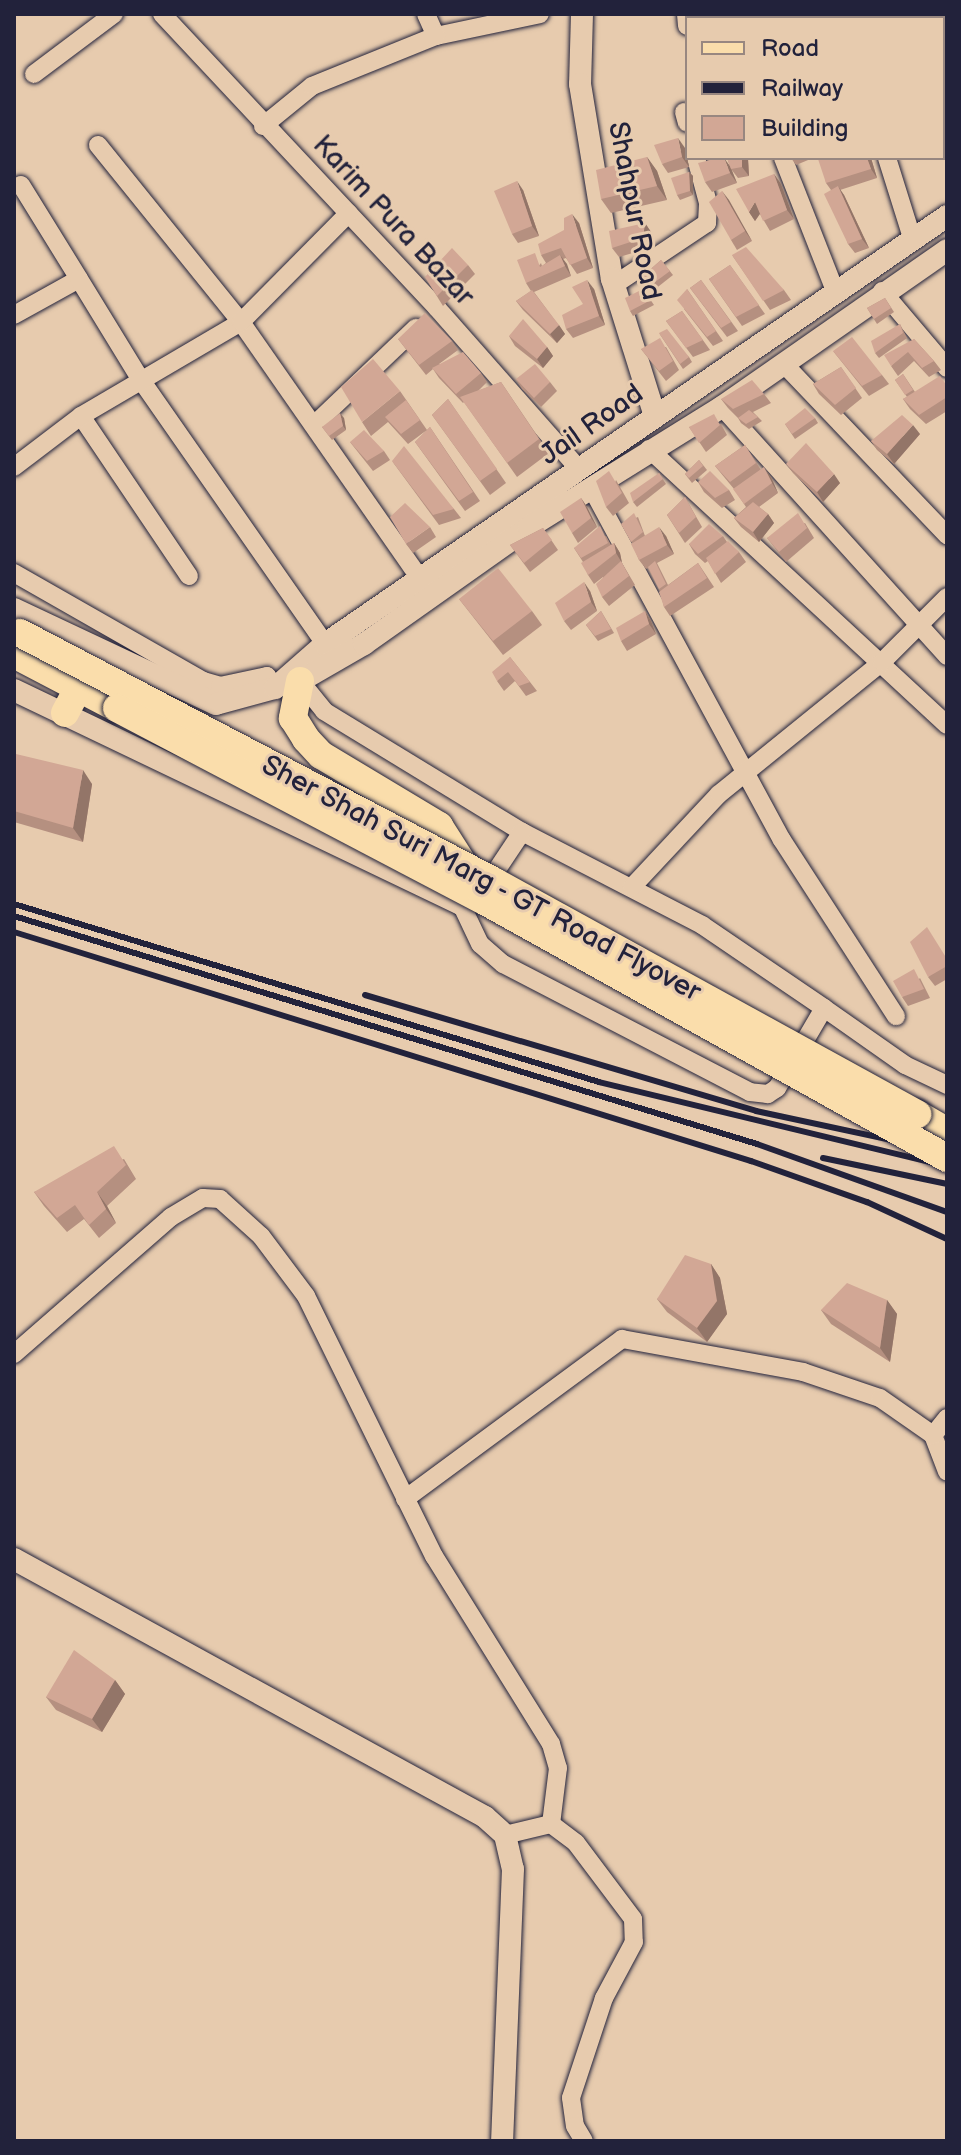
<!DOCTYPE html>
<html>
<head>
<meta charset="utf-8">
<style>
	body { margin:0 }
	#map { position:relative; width:961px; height:2155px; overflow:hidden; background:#e7cbae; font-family:"Balsamiq Sans",sans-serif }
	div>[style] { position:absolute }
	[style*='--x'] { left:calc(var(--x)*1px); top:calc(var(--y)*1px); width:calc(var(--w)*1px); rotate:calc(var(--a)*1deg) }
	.roads { filter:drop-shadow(0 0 2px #22223b) drop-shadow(0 0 2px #22223b) }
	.minor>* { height:18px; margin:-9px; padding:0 9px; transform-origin:9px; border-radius:9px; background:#e7cbae }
	.tertiary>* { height:22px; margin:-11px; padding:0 11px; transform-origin:11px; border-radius:11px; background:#e7cbae }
	.primary>* { height:28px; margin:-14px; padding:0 14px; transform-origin:14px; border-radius:14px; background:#faddab }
	.rail>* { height:6px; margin:-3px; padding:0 3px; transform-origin:3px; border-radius:3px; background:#22223b }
	.bridges { filter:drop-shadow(0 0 2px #22223b) drop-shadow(0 0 2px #22223b) }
	.primary-bridge>* { height:28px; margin:-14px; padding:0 14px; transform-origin:14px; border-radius:14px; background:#faddab }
	.wall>* { inset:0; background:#b59080 }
	.shaded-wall>* { inset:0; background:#937568 }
	.building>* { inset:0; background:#d2a795 }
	span { translate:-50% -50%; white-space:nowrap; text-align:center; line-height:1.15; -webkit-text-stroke:6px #e7cbae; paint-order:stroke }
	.street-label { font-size:28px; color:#22223b }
	.frame { position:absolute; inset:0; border:16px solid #22223b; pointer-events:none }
	.legend { position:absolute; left:685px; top:16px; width:260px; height:144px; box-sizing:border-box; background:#e7cbae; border:2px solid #988780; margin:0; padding:10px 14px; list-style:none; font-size:24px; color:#22223b }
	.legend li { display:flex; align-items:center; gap:16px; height:40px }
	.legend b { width:40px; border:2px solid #988780 }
</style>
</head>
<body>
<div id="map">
	<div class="roads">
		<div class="minor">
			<div style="--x:162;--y:14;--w:403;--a:46.9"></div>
			<div style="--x:437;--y:308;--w:216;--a:48.6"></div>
			<div style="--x:426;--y:14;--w:24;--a:66"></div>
			<div style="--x:436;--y:36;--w:106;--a:-11.9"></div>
			<div style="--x:686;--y:14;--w:12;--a:85"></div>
			<div style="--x:798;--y:14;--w:4;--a:90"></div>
			<div style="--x:858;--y:14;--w:4;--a:90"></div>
			<div style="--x:34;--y:74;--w:100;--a:-36.9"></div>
			<div style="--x:684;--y:112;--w:11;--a:75"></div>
			<div style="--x:263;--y:126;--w:63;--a:-39.2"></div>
			<div style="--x:312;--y:86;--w:134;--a:-22"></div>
			<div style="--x:98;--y:145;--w:228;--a:51.1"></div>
			<div style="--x:241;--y:322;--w:315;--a:55.1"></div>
			<div style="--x:783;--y:158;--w:143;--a:68.6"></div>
			<div style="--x:887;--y:158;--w:84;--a:72.6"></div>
			<div style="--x:21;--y:185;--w:110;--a:58.3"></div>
			<div style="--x:614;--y:285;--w:112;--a:-33.7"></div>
			<div style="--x:707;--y:223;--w:20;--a:-87"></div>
			<div style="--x:708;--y:203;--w:47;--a:-104.9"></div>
			<div style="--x:882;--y:291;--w:101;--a:49.8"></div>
			<div style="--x:14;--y:315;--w:74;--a:-29"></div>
			<div style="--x:79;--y:279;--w:119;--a:58.5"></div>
			<div style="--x:141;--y:380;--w:322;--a:55.1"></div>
			<div style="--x:783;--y:363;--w:238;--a:46.4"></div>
			<div style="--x:722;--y:407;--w:336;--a:47.9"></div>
			<div style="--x:81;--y:416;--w:193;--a:56"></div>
			<div style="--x:314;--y:425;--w:141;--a:-43.6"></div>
			<div style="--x:649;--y:449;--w:406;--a:42.8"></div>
			<div style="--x:14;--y:467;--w:84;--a:-37.3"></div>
			<div style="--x:81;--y:416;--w:186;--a:-30.4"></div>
			<div style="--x:241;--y:322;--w:153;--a:-45.3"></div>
			<div style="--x:591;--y:487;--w:401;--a:61.6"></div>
			<div style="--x:782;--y:840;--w:210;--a:57.1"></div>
			<div style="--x:14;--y:573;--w:218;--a:29.7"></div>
			<div style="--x:203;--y:681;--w:18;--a:16"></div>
			<div style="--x:220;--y:686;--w:48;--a:-12"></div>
			<div style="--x:267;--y:676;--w:14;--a:56"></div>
			<div style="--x:300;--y:681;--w:38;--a:51"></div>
			<div style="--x:324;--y:711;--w:232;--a:31.4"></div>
			<div style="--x:522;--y:832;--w:203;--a:27.3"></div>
			<div style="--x:702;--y:925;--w:148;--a:34.2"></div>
			<div style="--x:824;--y:1008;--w:93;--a:120.4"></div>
			<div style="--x:777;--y:1088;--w:11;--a:146"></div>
			<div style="--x:768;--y:1094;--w:18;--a:-174"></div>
			<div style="--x:750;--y:1092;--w:278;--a:-152.6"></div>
			<div style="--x:503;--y:964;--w:30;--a:-139"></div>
			<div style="--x:480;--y:944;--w:44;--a:-115.4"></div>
			<div style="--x:486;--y:886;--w:65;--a:-56.3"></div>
			<div style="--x:632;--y:887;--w:127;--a:-46.9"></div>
			<div style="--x:719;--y:794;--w:210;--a:-39"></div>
			<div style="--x:882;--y:662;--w:92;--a:-45"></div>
			<div style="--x:824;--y:1008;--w:99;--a:35.1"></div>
			<div style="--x:905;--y:1065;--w:47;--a:25.5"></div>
			<div style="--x:14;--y:1354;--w:208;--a:-41.1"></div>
			<div style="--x:171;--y:1217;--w:37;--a:-31"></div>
			<div style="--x:203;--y:1198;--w:17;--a:3"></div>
			<div style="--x:220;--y:1199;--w:55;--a:42.1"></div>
			<div style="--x:261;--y:1236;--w:75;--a:53.1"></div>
			<div style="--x:306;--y:1296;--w:290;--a:63.8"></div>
			<div style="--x:434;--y:1556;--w:221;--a:58.1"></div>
			<div style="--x:551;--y:1744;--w:25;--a:74"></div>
			<div style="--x:558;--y:1768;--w:56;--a:97.1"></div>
			<div style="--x:947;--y:1418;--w:22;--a:129"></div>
			<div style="--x:933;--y:1435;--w:39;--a:69"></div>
			<div style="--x:405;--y:1499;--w:270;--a:-36.4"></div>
			<div style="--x:622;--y:1339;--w:184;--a:10.3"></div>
			<div style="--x:803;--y:1372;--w:81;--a:18.7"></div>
			<div style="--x:880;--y:1398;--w:65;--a:34.9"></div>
			<div style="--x:505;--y:1835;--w:47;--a:-13.4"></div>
			<div style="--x:551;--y:1824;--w:31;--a:37"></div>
			<div style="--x:576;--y:1843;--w:95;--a:53.1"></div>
			<div style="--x:633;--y:1919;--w:23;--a:88"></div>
			<div style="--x:634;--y:1942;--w:64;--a:118.2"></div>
			<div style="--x:604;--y:1998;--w:105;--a:108.3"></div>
			<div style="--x:571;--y:2098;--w:28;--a:82"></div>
			<div style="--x:575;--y:2126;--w:17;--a:59"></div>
		</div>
		<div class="tertiary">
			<div style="--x:582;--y:14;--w:70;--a:91.6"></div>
			<div style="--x:580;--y:84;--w:198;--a:80.7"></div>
			<div style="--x:612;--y:279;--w:144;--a:72.6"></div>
			<div style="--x:14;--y:609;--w:223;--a:25.2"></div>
			<div style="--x:216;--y:704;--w:61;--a:-15.2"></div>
			<div style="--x:275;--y:688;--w:67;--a:-41.3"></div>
			<div style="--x:325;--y:644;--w:755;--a:-34.53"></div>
			<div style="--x:300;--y:681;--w:74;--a:-30"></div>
			<div style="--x:364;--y:644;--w:202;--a:-35.3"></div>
			<div style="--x:529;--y:527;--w:227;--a:-31.9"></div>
			<div style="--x:722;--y:407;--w:274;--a:-34.9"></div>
			<div style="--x:14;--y:690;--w:496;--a:25.6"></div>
			<div style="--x:461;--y:904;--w:16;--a:-15"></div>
			<div style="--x:14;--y:1559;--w:537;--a:28.71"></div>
			<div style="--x:485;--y:1817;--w:27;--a:42"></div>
			<div style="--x:505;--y:1835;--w:35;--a:77"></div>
			<div style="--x:513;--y:1869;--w:272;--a:92.3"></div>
		</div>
		<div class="primary">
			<div style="--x:14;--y:654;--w:116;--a:27.7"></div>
			<div style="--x:300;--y:681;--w:38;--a:101"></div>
			<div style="--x:293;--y:718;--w:25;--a:58"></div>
			<div style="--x:306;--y:739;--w:22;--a:47"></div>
			<div style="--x:321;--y:755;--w:138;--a:31"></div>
			<div style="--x:439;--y:826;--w:49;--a:57.6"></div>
			<div style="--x:65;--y:713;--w:27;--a:-62"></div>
			<div style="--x:917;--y:1114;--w:34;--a:30"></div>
		</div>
	</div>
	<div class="rail">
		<div style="--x:14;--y:904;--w:611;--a:16.92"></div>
		<div style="--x:599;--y:1082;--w:358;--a:13.6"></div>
		<div style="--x:14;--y:916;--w:777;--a:17.06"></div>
		<div style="--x:757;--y:1144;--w:202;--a:19.7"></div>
		<div style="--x:14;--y:932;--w:772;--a:17.26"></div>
		<div style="--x:751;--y:1161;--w:123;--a:19.5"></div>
		<div style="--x:867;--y:1202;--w:88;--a:24.8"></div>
		<div style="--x:365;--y:995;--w:408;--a:16.5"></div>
		<div style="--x:756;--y:1111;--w:195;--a:12.1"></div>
		<div style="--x:823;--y:1158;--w:127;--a:11.8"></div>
	</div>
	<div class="bridges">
		<div class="primary-bridge">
			<div style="--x:20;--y:633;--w:536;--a:27.66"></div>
			<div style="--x:495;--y:882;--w:482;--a:28.8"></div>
			<div style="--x:117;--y:708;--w:413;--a:27.7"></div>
			<div style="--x:483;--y:900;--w:531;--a:29.08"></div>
		</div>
	</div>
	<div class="wall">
		<div style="clip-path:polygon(685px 148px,689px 167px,668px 173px,662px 164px)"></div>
		<div style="clip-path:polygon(647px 157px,657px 171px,667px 200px,611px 213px,601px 199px)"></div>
		<div style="clip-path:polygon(727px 158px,750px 158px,748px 159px,749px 176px,738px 178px,731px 169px)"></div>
		<div style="clip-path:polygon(791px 158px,813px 158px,796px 165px)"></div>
		<div style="clip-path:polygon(822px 158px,871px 158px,877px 178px,840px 190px,844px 195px,869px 248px,855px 253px,848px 244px,831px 190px,826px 183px)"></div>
		<div style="clip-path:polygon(730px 166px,737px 183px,712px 192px,705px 182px)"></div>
		<div style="clip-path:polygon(689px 172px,693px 176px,693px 195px,680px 200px,677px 195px)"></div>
		<div style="clip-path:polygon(774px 174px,781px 184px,794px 219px,770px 231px,760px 214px,755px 221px,749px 212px)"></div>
		<div style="clip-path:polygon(523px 190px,539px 236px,518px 243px,512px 234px)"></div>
		<div style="clip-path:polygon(722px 191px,752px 241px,737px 250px,731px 240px)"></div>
		<div style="clip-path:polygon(579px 223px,593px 268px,577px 274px,566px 258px,563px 259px,571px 276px,534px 292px,565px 334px,557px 343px,523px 310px,516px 301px,531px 291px,526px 283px,541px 263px,542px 266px,546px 263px,541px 255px)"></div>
		<div style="clip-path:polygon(645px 223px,651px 232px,650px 248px,619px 257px,612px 248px)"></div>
		<div style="clip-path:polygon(732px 255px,784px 290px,791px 300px,770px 310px)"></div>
		<div style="clip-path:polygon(661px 260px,673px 275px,654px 290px,644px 275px)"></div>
		<div style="clip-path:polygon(468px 265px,475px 274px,443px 306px,425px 277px)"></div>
		<div style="clip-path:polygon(730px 265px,765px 314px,742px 326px,709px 279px)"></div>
		<div style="clip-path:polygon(701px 280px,738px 331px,727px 337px,690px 288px)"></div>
		<div style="clip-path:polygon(594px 289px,605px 325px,573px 338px,566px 329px)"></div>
		<div style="clip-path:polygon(643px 289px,654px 305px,633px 316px,630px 311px)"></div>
		<div style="clip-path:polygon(687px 289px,723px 341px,713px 346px,684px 309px)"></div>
		<div style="clip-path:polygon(885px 298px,894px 312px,877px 324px,867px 308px)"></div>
		<div style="clip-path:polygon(682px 311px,710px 350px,693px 357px,666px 321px)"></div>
		<div style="clip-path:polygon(900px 324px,907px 338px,879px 358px,875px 353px)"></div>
		<div style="clip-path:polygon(659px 333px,689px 357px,692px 362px,683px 369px)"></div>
		<div style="clip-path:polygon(509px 336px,547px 347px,553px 356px,543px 368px,515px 346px)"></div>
		<div style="clip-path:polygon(398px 339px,452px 341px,458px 350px,439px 364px,481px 373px,487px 382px,478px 391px,501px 382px,549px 453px,517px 477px,464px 402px,463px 403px,439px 378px,433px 369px,426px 375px)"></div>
		<div style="clip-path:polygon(914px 339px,934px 361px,941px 370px,929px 377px,914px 361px,898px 376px,891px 366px)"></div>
		<div style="clip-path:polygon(666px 347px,679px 370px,666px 381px,641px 349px)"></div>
		<div style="clip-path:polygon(833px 351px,882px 375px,889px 384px,869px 396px)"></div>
		<div style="clip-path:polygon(841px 367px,862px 398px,841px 415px,819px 394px,813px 384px)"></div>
		<div style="clip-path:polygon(903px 374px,915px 392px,947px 385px,947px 411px,926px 424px,910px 409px,903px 399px,907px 397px,895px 380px)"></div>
		<div style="clip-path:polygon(516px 379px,550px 382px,557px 391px,541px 407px,522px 389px)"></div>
		<div style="clip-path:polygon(400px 391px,427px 430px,430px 427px,480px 501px,465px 511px,415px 442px,427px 430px,408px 444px,388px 422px,371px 436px,362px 422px)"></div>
		<div style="clip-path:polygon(764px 394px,771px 403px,753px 412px,762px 421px,749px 429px,741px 423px,738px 418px,728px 408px,721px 399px)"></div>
		<div style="clip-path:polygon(448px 399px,506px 483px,490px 495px,432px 415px)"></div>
		<div style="clip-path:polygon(344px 418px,346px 430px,332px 440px,322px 427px)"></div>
		<div style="clip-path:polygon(815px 418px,818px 423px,795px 439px,785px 424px)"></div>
		<div style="clip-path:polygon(721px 424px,727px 435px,706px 452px,689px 427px)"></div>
		<div style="clip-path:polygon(920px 434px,894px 464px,877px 450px,871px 441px)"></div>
		<div style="clip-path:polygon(350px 442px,384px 451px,390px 460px,373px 471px)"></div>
		<div style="clip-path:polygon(745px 445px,761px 470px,771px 477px,778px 493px,759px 507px,768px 514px,774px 523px,759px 542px,741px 527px,734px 518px,746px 507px,734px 489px,715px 466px)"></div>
		<div style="clip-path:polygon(699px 460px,707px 470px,692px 483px,685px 474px)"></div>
		<div style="clip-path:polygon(392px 461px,454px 509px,461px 518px,439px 525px)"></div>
		<div style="clip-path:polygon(786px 464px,840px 483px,823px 502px,793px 473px)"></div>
		<div style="clip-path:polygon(659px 473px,666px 484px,637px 507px,633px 502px)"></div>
		<div style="clip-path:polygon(616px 480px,629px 503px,613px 516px,606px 507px)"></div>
		<div style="clip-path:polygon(698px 482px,729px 490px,735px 500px,722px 508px,704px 492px)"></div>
		<div style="clip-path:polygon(685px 497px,702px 527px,685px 543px,667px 515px)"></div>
		<div style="clip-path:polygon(581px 498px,587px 507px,597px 527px,578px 543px,572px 533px)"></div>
		<div style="clip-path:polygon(638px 517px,645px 536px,666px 536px,674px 554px,657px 563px,668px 585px,698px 563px,714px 587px,670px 616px,664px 607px,660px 591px,648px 568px,646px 569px,639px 560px,632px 543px,621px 524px)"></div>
		<div style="clip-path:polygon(805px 523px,814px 538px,786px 562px,767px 538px)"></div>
		<div style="clip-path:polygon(430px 527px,436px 537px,413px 553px,406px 544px)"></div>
		<div style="clip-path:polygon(543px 528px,558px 550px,530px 572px,510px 545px)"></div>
		<div style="clip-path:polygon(606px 536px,611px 545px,614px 543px,620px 553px,622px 563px,635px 585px,609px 606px,602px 597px,603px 577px,594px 584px,588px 575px,583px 562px,574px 548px)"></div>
		<div style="clip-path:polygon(723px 536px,727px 542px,739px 552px,746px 562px,721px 583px,708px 561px,705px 563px,695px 554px,689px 544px)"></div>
		<div style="clip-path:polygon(590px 591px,597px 611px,571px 630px,564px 621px)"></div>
		<div style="clip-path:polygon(459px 599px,532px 611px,542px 625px,503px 655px)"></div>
		<div style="clip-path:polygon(601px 611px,614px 633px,598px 641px,586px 625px)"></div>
		<div style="clip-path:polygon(645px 611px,651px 621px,656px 634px,627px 651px,621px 641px)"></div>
		<div style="clip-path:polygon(510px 657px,530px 682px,537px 691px,526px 696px,515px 681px,504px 691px,497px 681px)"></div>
		<div style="clip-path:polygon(14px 758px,92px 784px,83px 842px,14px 822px)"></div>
		<div style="clip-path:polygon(947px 958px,947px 979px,935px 986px,928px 977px)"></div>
		<div style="clip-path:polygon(920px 978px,930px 998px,908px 1006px,902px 997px)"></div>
		<div style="clip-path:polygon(124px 1159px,136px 1179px,107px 1206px,116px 1223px,99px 1238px,84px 1219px,67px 1232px,44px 1206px,34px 1192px)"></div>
		<div style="clip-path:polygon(711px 1264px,720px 1278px,727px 1314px,707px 1342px,667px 1312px,657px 1299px)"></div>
		<div style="clip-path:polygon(887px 1300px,897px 1314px,890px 1362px,831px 1324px,821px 1310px)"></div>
		<div style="clip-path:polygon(115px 1680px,125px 1694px,102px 1732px,56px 1710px,46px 1697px)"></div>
	</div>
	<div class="shaded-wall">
		<div style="clip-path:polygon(678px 138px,685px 148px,689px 167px,682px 157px)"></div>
		<div style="clip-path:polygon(647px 157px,657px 171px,667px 200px,657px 186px)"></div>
		<div style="clip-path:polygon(724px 158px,730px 166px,737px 183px,730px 173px)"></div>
		<div style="clip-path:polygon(742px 158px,748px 159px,749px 176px,742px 167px)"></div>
		<div style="clip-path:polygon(867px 158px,871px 158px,877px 178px,871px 169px)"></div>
		<div style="clip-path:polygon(689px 172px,693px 176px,693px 195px,690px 191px)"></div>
		<div style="clip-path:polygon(774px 174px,781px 184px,794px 219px,787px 210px)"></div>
		<div style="clip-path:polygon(517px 181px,523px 190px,539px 236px,532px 226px)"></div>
		<div style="clip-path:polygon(838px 186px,844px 195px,869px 248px,862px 239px)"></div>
		<div style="clip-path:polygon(722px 191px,729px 200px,752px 241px,745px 231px)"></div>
		<div style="clip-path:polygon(755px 202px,761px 212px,755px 221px,749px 212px)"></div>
		<div style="clip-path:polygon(572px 214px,579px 223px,593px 268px,587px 258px)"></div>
		<div style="clip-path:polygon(645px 223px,651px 232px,650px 248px,643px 238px)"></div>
		<div style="clip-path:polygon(560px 255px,567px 264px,571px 276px,565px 266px)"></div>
		<div style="clip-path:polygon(587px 280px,594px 289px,605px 325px,599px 316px)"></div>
		<div style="clip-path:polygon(559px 325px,565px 334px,557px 343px,550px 334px)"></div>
		<div style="clip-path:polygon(547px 347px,553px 356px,543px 368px,537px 359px)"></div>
		<div style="clip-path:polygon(340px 413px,344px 418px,346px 430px,343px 426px)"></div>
		<div style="clip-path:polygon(913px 425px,920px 434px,894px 464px,887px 454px)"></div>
		<div style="clip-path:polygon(764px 467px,771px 477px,778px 493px,772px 483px)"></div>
		<div style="clip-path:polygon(834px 474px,840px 483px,823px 502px,817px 492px)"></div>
		<div style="clip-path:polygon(581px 498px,587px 507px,597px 527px,591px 518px)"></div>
		<div style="clip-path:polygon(768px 514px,774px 523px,759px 542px,753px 532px)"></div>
		<div style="clip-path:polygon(659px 527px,666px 536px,674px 554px,667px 545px)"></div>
		<div style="clip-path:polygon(614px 543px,620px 553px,622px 563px,616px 553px)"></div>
		<div style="clip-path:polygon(584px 582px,590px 591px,597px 611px,591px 602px)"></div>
		<div style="clip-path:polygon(645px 611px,651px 621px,656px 634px,649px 624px)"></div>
		<div style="clip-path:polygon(83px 770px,92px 784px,83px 842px,73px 828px)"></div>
		<div style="clip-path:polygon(97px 1192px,107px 1206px,116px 1223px,106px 1209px)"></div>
		<div style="clip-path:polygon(711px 1264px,720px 1278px,727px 1314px,707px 1342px,697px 1328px)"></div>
		<div style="clip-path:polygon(887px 1300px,897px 1314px,890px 1362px,880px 1348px)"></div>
		<div style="clip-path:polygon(115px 1680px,125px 1694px,102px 1732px,92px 1719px)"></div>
	</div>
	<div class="building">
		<div style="clip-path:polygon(678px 138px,682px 157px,662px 164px,654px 145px)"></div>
		<div style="clip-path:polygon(647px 157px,657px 186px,601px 199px,596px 170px)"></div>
		<div style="clip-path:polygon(719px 158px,724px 158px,730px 173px,705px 182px,698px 163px)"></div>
		<div style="clip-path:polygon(727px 158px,742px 158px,742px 167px,731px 169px)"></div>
		<div style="clip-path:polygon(822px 158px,867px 158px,871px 169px,826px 183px,818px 159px)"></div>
		<div style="clip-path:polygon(689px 172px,690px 191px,677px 195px,671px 178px)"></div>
		<div style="clip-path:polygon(774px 174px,787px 210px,763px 221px,755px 202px,749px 212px,736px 189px)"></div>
		<div style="clip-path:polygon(517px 181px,532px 226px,512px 234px,494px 191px)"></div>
		<div style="clip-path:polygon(838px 186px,862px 239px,848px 244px,824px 194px)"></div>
		<div style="clip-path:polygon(722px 191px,745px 231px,731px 240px,709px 202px)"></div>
		<div style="clip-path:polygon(572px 214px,587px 258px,570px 265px,561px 248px,541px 255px,538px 244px,564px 230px,564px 218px)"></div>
		<div style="clip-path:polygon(645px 223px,643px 238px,612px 248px,609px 231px)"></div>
		<div style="clip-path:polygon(746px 247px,784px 290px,763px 301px,732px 255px)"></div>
		<div style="clip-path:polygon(452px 248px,468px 265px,437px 296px,425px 277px)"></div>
		<div style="clip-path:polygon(535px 253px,540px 267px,560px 255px,565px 266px,526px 283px,517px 260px)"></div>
		<div style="clip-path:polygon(661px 260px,670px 271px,651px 285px,644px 275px)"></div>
		<div style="clip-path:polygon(730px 265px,759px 305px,736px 317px,709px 279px)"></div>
		<div style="clip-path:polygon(587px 280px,599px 316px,566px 329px,562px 315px,583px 304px,572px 287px)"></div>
		<div style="clip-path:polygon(701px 280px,731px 322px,721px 328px,690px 288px)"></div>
		<div style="clip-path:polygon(643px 289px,651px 300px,630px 311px,625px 298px)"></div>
		<div style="clip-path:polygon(687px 289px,716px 331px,707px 337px,677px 300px)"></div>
		<div style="clip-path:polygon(532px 290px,559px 325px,550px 334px,516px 301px)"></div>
		<div style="clip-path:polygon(885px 298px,891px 308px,874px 319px,867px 308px)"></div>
		<div style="clip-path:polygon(682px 311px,703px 340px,686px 348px,666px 321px)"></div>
		<div style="clip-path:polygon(425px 313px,452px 341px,419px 365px,398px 339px)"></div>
		<div style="clip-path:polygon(523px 319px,547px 347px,537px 359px,509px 336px)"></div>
		<div style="clip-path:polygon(900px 324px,903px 333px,875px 353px,871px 341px)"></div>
		<div style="clip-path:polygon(667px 329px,689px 357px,680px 364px,659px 333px)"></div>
		<div style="clip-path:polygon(852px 337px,882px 375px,862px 386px,833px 351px)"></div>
		<div style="clip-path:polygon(660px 338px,673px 361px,659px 371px,641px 349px)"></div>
		<div style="clip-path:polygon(914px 339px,934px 361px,922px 368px,908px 352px,891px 366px,884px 355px)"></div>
		<div style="clip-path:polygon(463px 352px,481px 373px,456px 394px,432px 368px)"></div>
		<div style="clip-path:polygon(373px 359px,400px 391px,362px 422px,341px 387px)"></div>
		<div style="clip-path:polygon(535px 364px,550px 382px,534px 398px,516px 379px)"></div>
		<div style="clip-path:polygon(841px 367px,856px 388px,835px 405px,813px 384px)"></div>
		<div style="clip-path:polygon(903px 374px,913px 390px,905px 395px,895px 380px)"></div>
		<div style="clip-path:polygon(940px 376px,947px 386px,947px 397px,919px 415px,903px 399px)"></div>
		<div style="clip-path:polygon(752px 380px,764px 394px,733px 409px,721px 399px)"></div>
		<div style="clip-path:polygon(501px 382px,539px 439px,507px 463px,460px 397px)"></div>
		<div style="clip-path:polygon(448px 399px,497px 469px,480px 481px,432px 415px)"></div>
		<div style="clip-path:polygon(406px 400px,420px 420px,401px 434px,385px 417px)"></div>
		<div style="clip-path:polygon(805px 408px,815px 418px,792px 434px,785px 424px)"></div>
		<div style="clip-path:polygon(749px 410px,758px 417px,746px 424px,738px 418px)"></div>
		<div style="clip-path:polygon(340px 413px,343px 426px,329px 436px,322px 427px)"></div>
		<div style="clip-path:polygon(714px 414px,720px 425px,699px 443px,689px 427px)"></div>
		<div style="clip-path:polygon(902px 415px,913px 425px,887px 454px,871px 441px)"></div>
		<div style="clip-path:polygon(430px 427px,473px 492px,459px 501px,415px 442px)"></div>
		<div style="clip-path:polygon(364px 430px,384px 451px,367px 461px,350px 442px)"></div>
		<div style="clip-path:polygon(806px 443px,834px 474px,817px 492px,786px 464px)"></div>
		<div style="clip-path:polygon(745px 445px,756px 463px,730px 482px,715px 466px)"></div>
		<div style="clip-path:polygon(404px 446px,454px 509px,433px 515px,392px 461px)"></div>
		<div style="clip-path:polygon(699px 460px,703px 466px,689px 478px,685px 474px)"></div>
		<div style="clip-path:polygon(764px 467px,772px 483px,744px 504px,733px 489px)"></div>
		<div style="clip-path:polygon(609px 471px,622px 493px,606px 507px,596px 481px)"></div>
		<div style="clip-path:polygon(710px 471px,729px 490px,715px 498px,698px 482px)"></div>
		<div style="clip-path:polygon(659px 473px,663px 479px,633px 502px,630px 493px)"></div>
		<div style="clip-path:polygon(685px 497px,696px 517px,679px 533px,667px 515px)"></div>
		<div style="clip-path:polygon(581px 498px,591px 518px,572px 533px,560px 512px)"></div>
		<div style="clip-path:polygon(753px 502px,768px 514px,753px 532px,734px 518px)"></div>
		<div style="clip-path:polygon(405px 503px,430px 527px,406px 544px,390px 517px)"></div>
		<div style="clip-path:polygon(634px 513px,643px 532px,631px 542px,621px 524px)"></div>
		<div style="clip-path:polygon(798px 513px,807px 528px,779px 552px,767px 538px)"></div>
		<div style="clip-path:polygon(709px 524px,723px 536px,698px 554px,689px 544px)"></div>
		<div style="clip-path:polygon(600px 526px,608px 543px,581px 558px,574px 548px)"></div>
		<div style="clip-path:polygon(659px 527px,667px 545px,639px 560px,631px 544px)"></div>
		<div style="clip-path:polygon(543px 528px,552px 540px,524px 563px,510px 545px)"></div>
		<div style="clip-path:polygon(728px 541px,739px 552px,715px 574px,706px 558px)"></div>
		<div style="clip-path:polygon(614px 543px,616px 553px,588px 575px,581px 563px)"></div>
		<div style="clip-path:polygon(621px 561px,629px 576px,602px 597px,596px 584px)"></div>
		<div style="clip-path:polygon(655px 561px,666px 584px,659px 589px,648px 567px)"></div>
		<div style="clip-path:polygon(698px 563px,707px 578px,664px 607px,659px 592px)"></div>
		<div style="clip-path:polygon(498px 568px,532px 611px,493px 641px,459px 599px)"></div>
		<div style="clip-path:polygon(584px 582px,591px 602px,564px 621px,555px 603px)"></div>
		<div style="clip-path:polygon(601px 611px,611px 629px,595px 636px,586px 625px)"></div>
		<div style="clip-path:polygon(645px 611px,649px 624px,621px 641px,616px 628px)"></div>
		<div style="clip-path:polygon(510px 657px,530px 682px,519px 686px,508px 672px,497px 681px,492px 672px)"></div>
		<div style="clip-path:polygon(16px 754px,83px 770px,73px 828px,14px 811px,14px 758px)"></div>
		<div style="clip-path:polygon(927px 927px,947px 959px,947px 966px,928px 977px,910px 942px)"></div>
		<div style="clip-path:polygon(914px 969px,924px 989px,902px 997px,893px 981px)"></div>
		<div style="clip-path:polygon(114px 1146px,126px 1165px,97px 1192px,106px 1209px,89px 1225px,75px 1205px,57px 1218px,34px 1192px)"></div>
		<div style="clip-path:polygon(685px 1255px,711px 1264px,717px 1301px,697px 1328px,657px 1299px)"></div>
		<div style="clip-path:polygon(847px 1283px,887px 1300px,880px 1348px,821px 1310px)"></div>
		<div style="clip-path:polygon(74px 1650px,115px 1680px,92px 1719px,46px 1697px)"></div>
	</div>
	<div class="street-label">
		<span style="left:634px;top:211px;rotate:79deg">Shahpur Road</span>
		<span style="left:393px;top:221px;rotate:47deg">Karim Pura Bazar</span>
		<span style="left:592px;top:425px;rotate:-35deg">Jail Road</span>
		<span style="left:481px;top:879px;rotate:28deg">Sher Shah Suri Marg - GT Road Flyover</span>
	</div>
	<div class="frame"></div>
	<ul class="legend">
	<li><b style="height:10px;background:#faddab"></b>Road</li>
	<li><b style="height:10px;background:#22223b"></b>Railway</li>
	<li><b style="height:22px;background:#d2a795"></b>Building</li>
	</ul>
</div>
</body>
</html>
